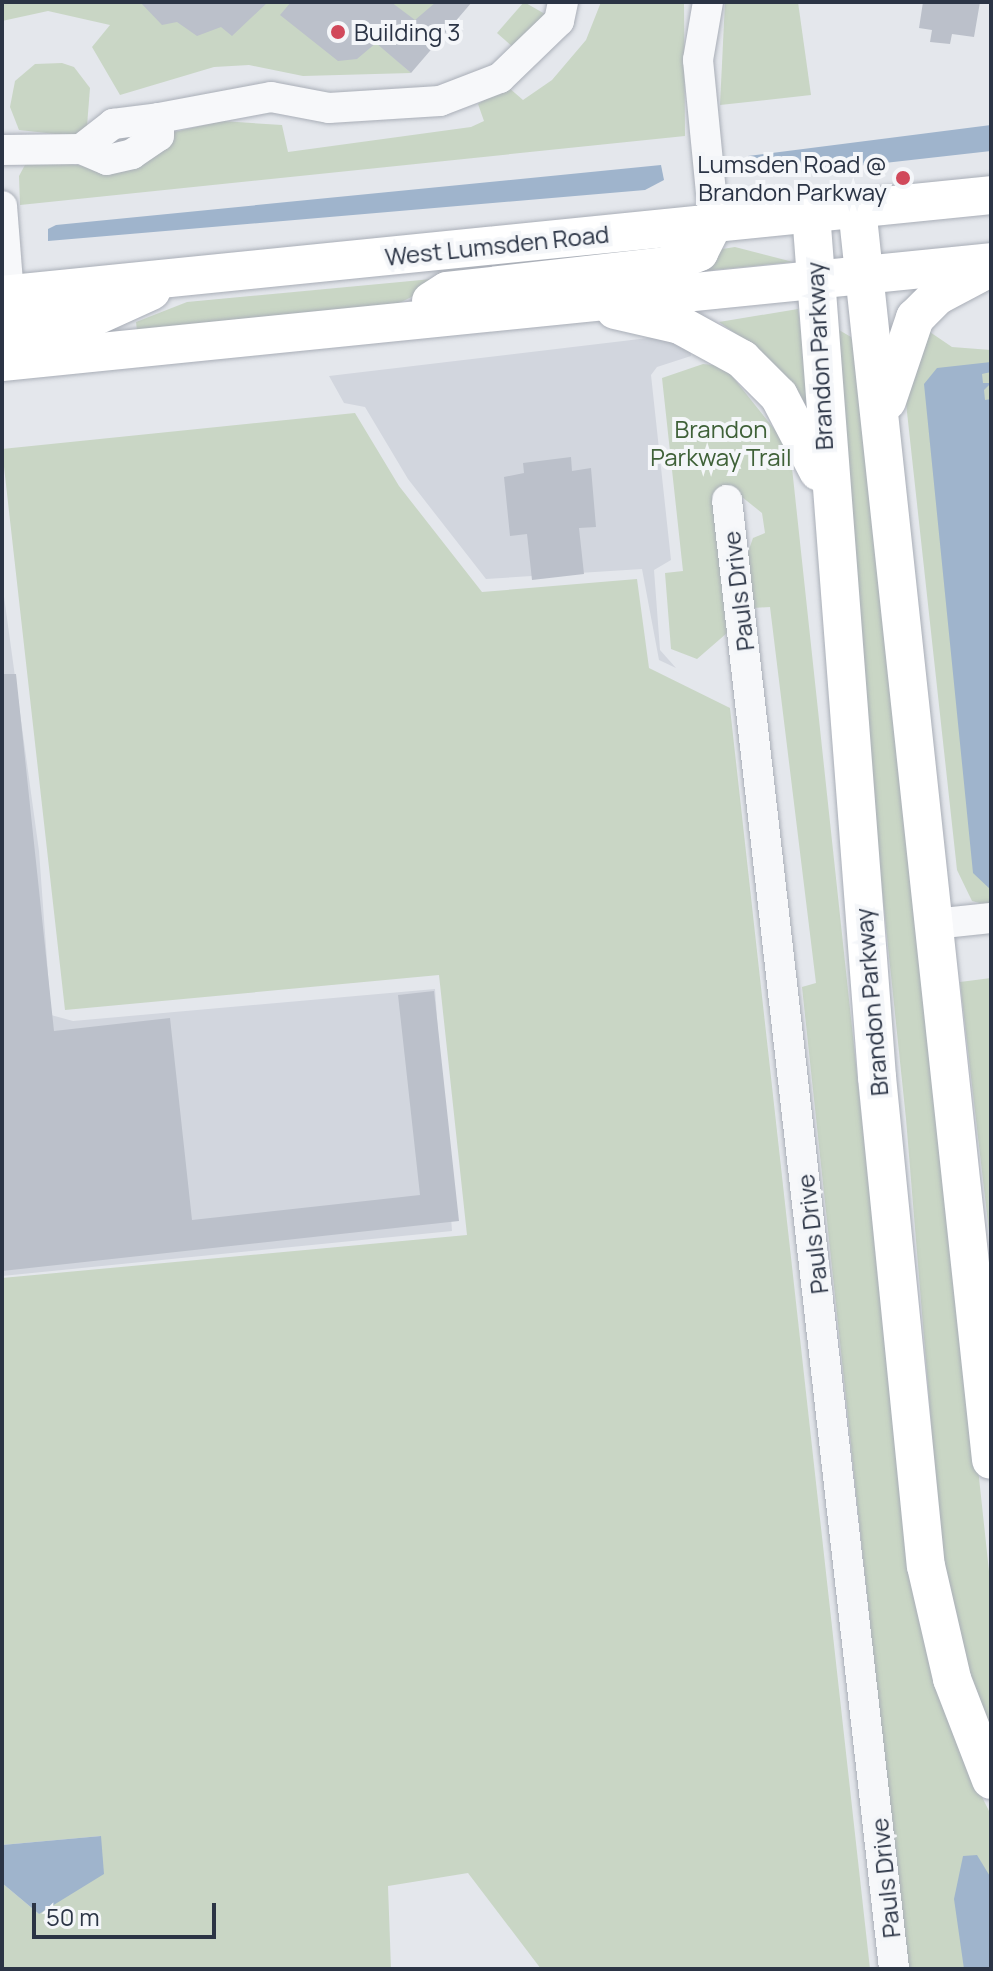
<!DOCTYPE html>
<html>
<head>
<meta charset="utf-8">
<style>
	body { margin:0 }
	#map { position:relative; width:993px; height:1971px; overflow:hidden; background:#e4e7ec; font-family:Manrope,sans-serif }
	div>[style] { position:absolute }
	[style*='--x'] { left:calc(var(--x)*1px); top:calc(var(--y)*1px); width:calc(var(--w)*1px); rotate:calc(var(--a)*1deg) }
	.built>* { inset:0; background:#d2d6de }
	.green>* { inset:0; background:#c9d6c5 }
	.water>* { inset:0; background:#9fb4cc }
	.building>* { inset:0; background:#bbc0ca }
	.roads { filter:drop-shadow(0 0 2px #a9aeb7) drop-shadow(0 0 2px #a9aeb7) }
	.minor>* { height:30px; margin:-15px; padding:0 15px; transform-origin:15px; border-radius:15px; background:#f7f8fa }
	.major>* { height:38px; margin:-19px; padding:0 19px; transform-origin:19px; border-radius:19px; background:#fff }
	.dots>* { width:22px; height:22px; translate:-50% -50%; box-sizing:border-box; border:4px solid #f4f6f9; border-radius:50% }
	span { translate:-50% -50%; white-space:nowrap; text-align:center; line-height:1.15; -webkit-text-stroke:8px #f4f6f9; paint-order:stroke }
	.poi-label { font-size:24px; color:#2b3445 }
	.left { translate:0 -50%; text-align:left }
	.right { translate:-100% -50%; text-align:right }
	.street-label { font-size:24px; color:#2b3445 }
	.park-label { font-size:24px; color:#3f6138 }
	.frame { position:absolute; inset:0; border:4px solid #2b3445; pointer-events:none }
	.scale { position:absolute; left:32px; top:1903px; width:184px; height:36px; box-sizing:border-box; border:4px solid #2b3445; border-top:0; padding-left:10px; font-size:24px; line-height:28px; white-space:nowrap; color:#2b3445; -webkit-text-stroke:6px #f4f6f9; paint-order:stroke }
</style>
</head>
<body>
<div id="map">
	<div class="built">
		<div style="clip-path:polygon(665px 336px,690px 345px,691px 356px,657px 367px,651px 375px,671px 560px,654px 570px,660px 650px,676px 668px,659px 660px,642px 569px,486px 579px,408px 479px,365px 407px,344px 403px,329px 376px)"></div>
		<div style="clip-path:polygon(2px 582px,39px 851px,51px 1015px,73px 1021px,435px 989px,452px 1231px,2px 1276px)"></div>
	</div>
	<div class="green">
		<div style="clip-path:polygon(2px 2px,436px 2px,391px 55px,411px 73px,303px 76px,249px 65px,214px 67px,120px 95px,92px 47px,110px 25px,48px 11px,2px 21px)"></div>
		<div style="clip-path:polygon(524px 2px,545px 14px,515px 49px,497px 33px)"></div>
		<div style="clip-path:polygon(601px 2px,684px 2px,685px 136px,20px 205px,19px 176px,26px 163px,42px 159px,113px 171px,174px 132px,222px 121px,282px 125px,288px 152px,471px 127px,484px 121px,478px 104px,507px 86px,523px 100px,552px 80px,586px 40px)"></div>
		<div style="clip-path:polygon(725px 2px,798px 2px,811px 95px,720px 105px)"></div>
		<div style="clip-path:polygon(62px 63px,74px 67px,90px 88px,87px 126px,74px 136px,19px 130px,10px 107px,15px 81px,35px 64px)"></div>
		<div style="clip-path:polygon(735px 247px,793px 262px,632px 278px,716px 250px)"></div>
		<div style="clip-path:polygon(432px 279px,432px 287px,391px 307px,137px 331px,136px 322px,187px 302px)"></div>
		<div style="clip-path:polygon(798px 309px,810px 407px,806px 409px,755px 347px,719px 322px)"></div>
		<div style="clip-path:polygon(924px 328px,952px 347px,991px 350px,991px 906px,972px 901px,957px 870px,906px 403px)"></div>
		<div style="clip-path:polygon(839px 330px,851px 337px,861px 372px,991px 1590px,991px 1741px,971px 1686px,942px 1556px,906px 1119px,845px 534px,832px 333px)"></div>
		<div style="clip-path:polygon(703px 364px,724px 366px,790px 449px,908px 1550px,974px 1781px,991px 1815px,991px 1969px,907px 1969px,802px 987px,816px 983px,770px 607px,753px 608px,747px 555px,753px 538px,765px 533px,762px 513px,737px 493px,713px 496px,727px 633px,697px 659px,671px 649px,665px 573px,683px 571px,662px 378px)"></div>
		<div style="clip-path:polygon(355px 413px,399px 486px,482px 592px,637px 579px,649px 668px,730px 708px,870px 1969px,541px 1969px,468px 1873px,388px 1886px,391px 1969px,2px 1969px,2px 1883px,39px 1914px,101px 1836px,2px 1845px,2px 1278px,467px 1235px,439px 975px,65px 1010px,2px 449px)"></div>
		<div style="clip-path:polygon(991px 978px,991px 1249px,960px 982px)"></div>
	</div>
	<div class="water">
		<div style="clip-path:polygon(991px 125px,991px 151px,769px 176px,755px 174px,748px 156px)"></div>
		<div style="clip-path:polygon(661px 165px,664px 180px,645px 190px,48px 241px,48px 229px,56px 225px)"></div>
		<div style="clip-path:polygon(991px 362px,991px 372px,982px 374px,983px 383px,991px 383px,984px 390px,985px 400px,991px 399px,991px 890px,973px 873px,924px 384px,937px 368px)"></div>
		<div style="clip-path:polygon(101px 1836px,104px 1874px,39px 1914px,2px 1883px,2px 1845px)"></div>
		<div style="clip-path:polygon(977px 1855px,991px 1878px,991px 1969px,964px 1969px,954px 1899px,963px 1856px)"></div>
	</div>
	<div class="building">
		<div style="clip-path:polygon(140px 2px,268px 2px,232px 36px,221px 27px,197px 36px,177px 22px,162px 25px)"></div>
		<div style="clip-path:polygon(291px 2px,391px 2px,415px 20px,436px 2px,472px 2px,411px 73px,376px 43px,357px 59px,338px 61px,280px 15px)"></div>
		<div style="clip-path:polygon(923px 2px,980px 2px,974px 37px,952px 34px,950px 44px,930px 42px,932px 30px,919px 28px)"></div>
		<div style="clip-path:polygon(571px 457px,572px 471px,591px 468px,596px 527px,579px 528px,584px 574px,532px 580px,527px 534px,510px 536px,504px 477px,524px 473px,523px 463px)"></div>
		<div style="clip-path:polygon(2px 674px,16px 674px,54px 1031px,170px 1018px,192px 1220px,420px 1195px,398px 995px,434px 991px,459px 1221px,2px 1271px)"></div>
	</div>
	<div class="roads">
		<div class="minor">
			<div style="--x:708;--y:2;--w:59;--a:99.8"></div>
			<div style="--x:698;--y:60;--w:164;--a:84.4"></div>
			<div style="--x:81;--y:149;--w:41;--a:-38"></div>
			<div style="--x:113;--y:124;--w:46;--a:-7.4"></div>
			<div style="--x:2;--y:150;--w:79;--a:-0.7"></div>
			<div style="--x:81;--y:149;--w:28;--a:23"></div>
			<div style="--x:107;--y:160;--w:26;--a:-13"></div>
			<div style="--x:132;--y:154;--w:32;--a:-34"></div>
			<div style="--x:159;--y:136;--w:18;--a:-90"></div>
			<div style="--x:159;--y:118;--w:114;--a:-10.6"></div>
			<div style="--x:271;--y:97;--w:59;--a:10.7"></div>
			<div style="--x:329;--y:108;--w:111;--a:-3.6"></div>
			<div style="--x:440;--y:101;--w:64;--a:-21"></div>
			<div style="--x:500;--y:78;--w:82;--a:-44"></div>
			<div style="--x:559;--y:21;--w:19;--a:-78"></div>
			<div style="--x:2;--y:206;--w:88;--a:85.5"></div>
			<div style="--x:727;--y:500;--w:1478;--a:83.51"></div>
			<div style="--x:934;--y:924;--w:57;--a:-6"></div>
		</div>
		<div class="major">
			<div style="--x:857;--y:208;--w:1259;--a:83.89"></div>
			<div style="--x:811;--y:213;--w:867;--a:85.63"></div>
			<div style="--x:877;--y:1077;--w:491;--a:84.3"></div>
			<div style="--x:926;--y:1566;--w:116;--a:77"></div>
			<div style="--x:952;--y:1679;--w:108;--a:68.9"></div>
			<div style="--x:2;--y:295;--w:994;--a:-5.77"></div>
			<div style="--x:431;--y:301;--w:19;--a:-32"></div>
			<div style="--x:447;--y:291;--w:219;--a:-6.5"></div>
			<div style="--x:665;--y:266;--w:37;--a:-22"></div>
			<div style="--x:699;--y:252;--w:33;--a:-63"></div>
			<div style="--x:615;--y:310;--w:67;--a:13"></div>
			<div style="--x:680;--y:325;--w:71;--a:28.7"></div>
			<div style="--x:742;--y:359;--w:52;--a:45"></div>
			<div style="--x:779;--y:396;--w:85;--a:62.5"></div>
			<div style="--x:2;--y:329;--w:93;--a:-7.4"></div>
			<div style="--x:94;--y:317;--w:63;--a:-24.5"></div>
			<div style="--x:2;--y:362;--w:994;--a:-5.77"></div>
			<div style="--x:887;--y:401;--w:88;--a:-71.4"></div>
			<div style="--x:915;--y:318;--w:31;--a:-45"></div>
			<div style="--x:937;--y:296;--w:55;--a:-28"></div>
		</div>
	</div>
	<div class="dots">
		<div style="left:338px;top:32px;background:#d1495b"></div>
		<div style="left:903px;top:178px;background:#d1495b"></div>
	</div>
	<div class="poi-label">
		<span class="left" style="left:354px;top:32px">Building 3</span>
		<span class="right" style="left:887px;top:178px">Lumsden Road @<br>Brandon Parkway</span>
	</div>
	<div class="street-label">
		<span style="left:497px;top:245px;rotate:-6deg">West Lumsden Road</span>
		<span style="left:819px;top:356px;rotate:-93deg">Brandon Parkway</span>
		<span style="left:738px;top:591px;rotate:-97deg">Pauls Drive</span>
		<span style="left:871px;top:1002px;rotate:-95deg">Brandon Parkway</span>
		<span style="left:812px;top:1234px;rotate:-97deg">Pauls Drive</span>
		<span style="left:885px;top:1878px;rotate:-96deg">Pauls Drive</span>
	</div>
	<div class="park-label">
		<span style="left:721px;top:443px">Brandon<br>Parkway Trail</span>
	</div>
	<div class="frame"></div>
	<div class="scale">50 m</div>
</div>
</body>
</html>
